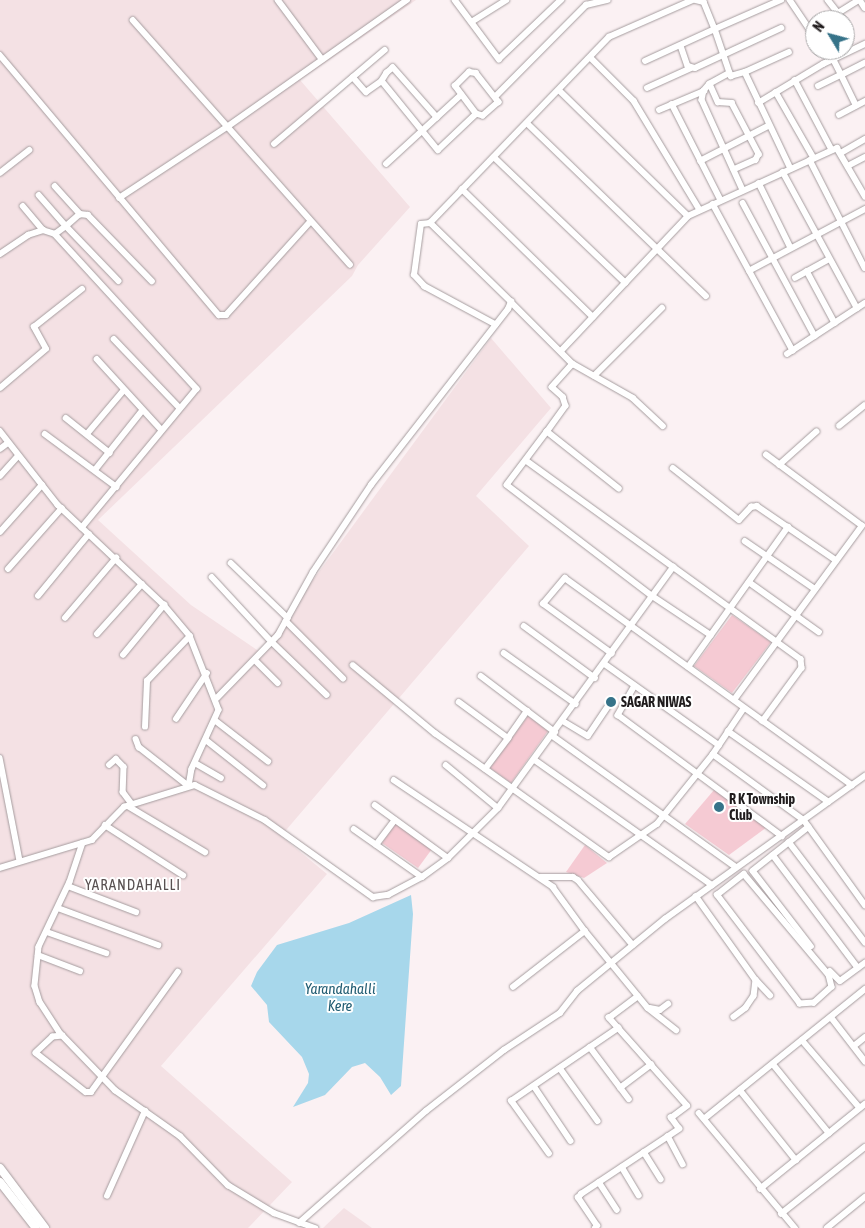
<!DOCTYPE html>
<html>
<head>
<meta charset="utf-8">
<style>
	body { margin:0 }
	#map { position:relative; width:865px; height:1228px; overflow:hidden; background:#fbf1f3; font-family:"Asap Condensed",sans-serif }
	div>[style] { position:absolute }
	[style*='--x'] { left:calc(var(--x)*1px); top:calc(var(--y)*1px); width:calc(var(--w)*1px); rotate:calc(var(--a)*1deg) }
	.built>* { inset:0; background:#f4e1e4 }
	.green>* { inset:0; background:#f5cad3 }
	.water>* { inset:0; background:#a7d7eb }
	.roads { filter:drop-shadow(0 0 1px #a59c9e) drop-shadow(0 0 1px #a59c9e) }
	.minor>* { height:5.5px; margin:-2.75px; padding:0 2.75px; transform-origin:2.75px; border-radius:2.75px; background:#fff }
	.major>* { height:8px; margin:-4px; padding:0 4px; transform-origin:4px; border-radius:4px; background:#fff }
	.dots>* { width:14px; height:14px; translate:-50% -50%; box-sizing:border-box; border:2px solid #fff; border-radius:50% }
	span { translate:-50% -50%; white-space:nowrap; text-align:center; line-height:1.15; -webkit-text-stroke:4px #fff; paint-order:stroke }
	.poi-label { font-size:14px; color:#201c1d; font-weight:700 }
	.left { translate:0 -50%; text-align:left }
	.neighbourhood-label { font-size:15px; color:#585051; letter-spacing:1px }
	.water-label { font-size:15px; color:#225d73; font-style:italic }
	.north { position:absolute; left:805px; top:10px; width:50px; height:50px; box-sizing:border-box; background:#fff; border:1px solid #a6a4a5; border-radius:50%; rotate:307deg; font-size:14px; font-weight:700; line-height:20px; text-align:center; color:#201c1d }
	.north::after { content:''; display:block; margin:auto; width:18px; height:22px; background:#367389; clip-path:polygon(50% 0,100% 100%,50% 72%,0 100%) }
</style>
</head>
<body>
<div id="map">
	<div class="built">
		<div style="clip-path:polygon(0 0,416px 0,300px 80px,410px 207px,358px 265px,352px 276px,98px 520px,191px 605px,260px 652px,491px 338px,551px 408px,476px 496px,529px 546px,281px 836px,327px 874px,161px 1066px,292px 1182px,248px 1228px,0 1228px)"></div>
		<div style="clip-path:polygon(344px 1208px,372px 1228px,323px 1228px)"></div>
	</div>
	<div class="green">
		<div style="clip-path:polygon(732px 615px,771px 642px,732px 693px,694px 666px)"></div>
		<div style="clip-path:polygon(528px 716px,548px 731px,511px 783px,490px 768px)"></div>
		<div style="clip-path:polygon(714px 790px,767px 827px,729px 855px,685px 824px)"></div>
		<div style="clip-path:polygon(396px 823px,432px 849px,418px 868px,382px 843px)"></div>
		<div style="clip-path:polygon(585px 845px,607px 863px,584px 878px,566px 872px)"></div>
	</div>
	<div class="water">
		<div style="clip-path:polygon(411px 895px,413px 914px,401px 1086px,391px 1095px,380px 1077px,365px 1063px,352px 1067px,325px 1095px,293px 1107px,308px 1083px,309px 1074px,302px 1057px,269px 1022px,267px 1005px,251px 986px,257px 972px,277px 945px,349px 923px)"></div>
	</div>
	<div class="roads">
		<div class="minor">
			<div style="--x:278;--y:0;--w:74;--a:53.3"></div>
			<div style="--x:455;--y:0;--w:74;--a:53.3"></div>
			<div style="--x:499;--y:59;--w:86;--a:-43.6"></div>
			<div style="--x:696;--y:0;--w:8;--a:14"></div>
			<div style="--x:704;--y:2;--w:29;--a:68"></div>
			<div style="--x:715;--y:29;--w:72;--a:-23.7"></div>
			<div style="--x:790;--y:0;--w:45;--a:56"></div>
			<div style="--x:828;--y:0;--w:16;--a:52"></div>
			<div style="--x:838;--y:13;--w:25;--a:-32"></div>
			<div style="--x:860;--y:0;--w:9;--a:58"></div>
			<div style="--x:838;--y:13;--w:8;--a:60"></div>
			<div style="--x:133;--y:20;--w:327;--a:48.4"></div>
			<div style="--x:473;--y:21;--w:39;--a:-32"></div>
			<div style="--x:845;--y:25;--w:8;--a:60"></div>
			<div style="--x:681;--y:46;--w:21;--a:71"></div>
			<div style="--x:688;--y:66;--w:7;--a:16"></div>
			<div style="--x:695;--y:68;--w:95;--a:-24.9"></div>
			<div style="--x:823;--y:50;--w:12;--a:55"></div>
			<div style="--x:0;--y:55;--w:340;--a:49.9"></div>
			<div style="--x:219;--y:315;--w:7;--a:0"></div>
			<div style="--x:226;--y:315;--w:125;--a:-47.9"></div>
			<div style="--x:591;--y:58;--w:61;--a:45"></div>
			<div style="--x:634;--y:101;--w:127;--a:58.8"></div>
			<div style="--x:645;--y:61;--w:77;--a:-24.6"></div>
			<div style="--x:715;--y:29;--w:50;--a:71.2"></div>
			<div style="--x:731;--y:76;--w:15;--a:-16"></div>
			<div style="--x:745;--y:72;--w:107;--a:64.6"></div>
			<div style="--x:469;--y:72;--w:7;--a:8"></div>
			<div style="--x:476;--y:73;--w:37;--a:52"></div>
			<div style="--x:499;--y:102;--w:21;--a:139"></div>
			<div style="--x:483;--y:116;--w:7;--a:-164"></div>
			<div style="--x:476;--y:114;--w:35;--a:-127"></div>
			<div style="--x:455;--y:86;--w:20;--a:-45"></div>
			<div style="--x:745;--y:72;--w:48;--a:-24.4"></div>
			<div style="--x:730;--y:73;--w:23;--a:151"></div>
			<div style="--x:710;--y:84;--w:9;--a:131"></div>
			<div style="--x:704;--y:91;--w:9;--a:103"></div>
			<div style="--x:702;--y:100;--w:99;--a:65.5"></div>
			<div style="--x:353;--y:77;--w:20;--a:49"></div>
			<div style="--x:366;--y:92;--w:19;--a:-35"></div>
			<div style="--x:795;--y:80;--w:79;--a:62.1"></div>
			<div style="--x:710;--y:84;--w:20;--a:66"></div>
			<div style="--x:718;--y:102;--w:14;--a:4"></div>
			<div style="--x:732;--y:103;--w:58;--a:62.1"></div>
			<div style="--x:759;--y:154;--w:7;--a:117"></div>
			<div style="--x:756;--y:160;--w:24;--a:156"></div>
			<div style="--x:818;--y:86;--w:25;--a:-26"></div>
			<div style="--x:841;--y:75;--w:18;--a:-117"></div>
			<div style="--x:647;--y:88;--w:48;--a:-24.4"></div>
			<div style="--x:559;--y:90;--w:180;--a:44.3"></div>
			<div style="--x:776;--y:92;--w:76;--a:60.1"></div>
			<div style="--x:496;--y:96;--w:128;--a:-45.3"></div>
			<div style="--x:586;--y:5;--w:22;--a:-13"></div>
			<div style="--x:758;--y:103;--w:76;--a:-31"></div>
			<div style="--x:823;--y:64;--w:47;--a:-25.5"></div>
			<div style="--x:672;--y:104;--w:108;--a:63"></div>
			<div style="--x:856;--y:106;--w:34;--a:-116"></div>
			<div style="--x:841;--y:75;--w:27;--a:-27"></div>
			<div style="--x:659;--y:110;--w:49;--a:-22.9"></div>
			<div style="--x:839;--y:115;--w:30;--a:-28"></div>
			<div style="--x:437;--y:118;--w:67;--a:-131.3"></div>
			<div style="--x:393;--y:68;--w:8;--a:140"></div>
			<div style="--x:387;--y:73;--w:9;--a:122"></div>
			<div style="--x:382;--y:81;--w:89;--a:50.9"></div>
			<div style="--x:438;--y:150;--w:52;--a:-43.5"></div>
			<div style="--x:527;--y:123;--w:249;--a:44"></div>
			<div style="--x:274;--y:144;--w:145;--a:-40.3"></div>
			<div style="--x:841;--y:153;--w:28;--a:-30"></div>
			<div style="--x:494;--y:157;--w:182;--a:43.7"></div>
			<div style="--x:810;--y:160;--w:121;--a:63"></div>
			<div style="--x:700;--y:161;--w:76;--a:-27.2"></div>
			<div style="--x:386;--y:164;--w:102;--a:-42.6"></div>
			<div style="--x:848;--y:166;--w:19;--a:-28"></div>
			<div style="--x:783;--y:172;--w:155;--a:61.4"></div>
			<div style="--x:0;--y:173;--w:37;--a:-38"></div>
			<div style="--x:759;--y:183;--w:72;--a:63.8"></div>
			<div style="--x:55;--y:186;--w:38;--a:48"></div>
			<div style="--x:462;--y:189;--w:183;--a:44.3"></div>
			<div style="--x:39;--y:195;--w:41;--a:48.9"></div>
			<div style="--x:66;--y:226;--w:18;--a:-41"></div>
			<div style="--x:80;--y:214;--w:8;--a:7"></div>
			<div style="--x:88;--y:215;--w:92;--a:45.9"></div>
			<div style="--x:119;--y:198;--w:129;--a:-33.3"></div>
			<div style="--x:227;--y:127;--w:220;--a:-35.2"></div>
			<div style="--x:743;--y:203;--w:151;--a:61.6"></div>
			<div style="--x:713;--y:204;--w:167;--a:61.4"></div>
			<div style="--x:23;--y:206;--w:31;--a:50"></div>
			<div style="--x:55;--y:234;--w:14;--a:-36"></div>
			<div style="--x:66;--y:226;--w:76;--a:46.1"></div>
			<div style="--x:0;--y:254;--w:34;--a:-34"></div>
			<div style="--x:28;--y:235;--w:16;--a:-18"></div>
			<div style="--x:43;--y:230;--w:13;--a:18"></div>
			<div style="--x:55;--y:234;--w:210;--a:47.5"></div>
			<div style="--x:197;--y:389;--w:180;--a:129.6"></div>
			<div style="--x:749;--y:271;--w:132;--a:-28.1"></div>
			<div style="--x:807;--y:271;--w:59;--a:61.7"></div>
			<div style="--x:795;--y:278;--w:39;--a:-29"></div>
			<div style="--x:511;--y:302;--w:88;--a:45"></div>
			<div style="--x:573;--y:364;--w:31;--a:132"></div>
			<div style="--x:552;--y:387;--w:15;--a:42"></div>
			<div style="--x:563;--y:397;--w:9;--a:72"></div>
			<div style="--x:566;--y:406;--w:32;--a:126"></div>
			<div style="--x:496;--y:325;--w:81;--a:-151.8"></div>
			<div style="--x:425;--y:287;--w:16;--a:-133"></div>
			<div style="--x:414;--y:275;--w:51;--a:-82.2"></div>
			<div style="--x:421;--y:224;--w:9;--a:-6"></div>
			<div style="--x:430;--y:223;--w:258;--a:-46.1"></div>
			<div style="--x:609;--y:37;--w:92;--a:-23.8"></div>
			<div style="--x:114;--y:339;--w:95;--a:46.3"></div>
			<div style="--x:561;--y:351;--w:185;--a:-46.7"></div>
			<div style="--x:688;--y:216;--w:164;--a:-24.5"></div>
			<div style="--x:837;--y:148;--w:56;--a:59.7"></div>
			<div style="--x:787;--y:354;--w:93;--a:-33.2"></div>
			<div style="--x:97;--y:359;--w:95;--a:47.6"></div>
			<div style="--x:573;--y:364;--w:69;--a:29.5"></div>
			<div style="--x:633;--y:398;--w:41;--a:43"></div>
			<div style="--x:594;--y:376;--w:96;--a:-45"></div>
			<div style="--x:0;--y:388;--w:60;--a:-40.3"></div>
			<div style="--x:46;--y:349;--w:25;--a:-119"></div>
			<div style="--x:34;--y:327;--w:61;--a:-38.4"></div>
			<div style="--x:66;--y:418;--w:56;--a:38.5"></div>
			<div style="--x:839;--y:426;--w:33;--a:-39"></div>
			<div style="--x:0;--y:431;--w:94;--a:51.9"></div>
			<div style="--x:58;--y:505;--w:146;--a:43.3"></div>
			<div style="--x:164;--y:605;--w:40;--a:50"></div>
			<div style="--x:190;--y:636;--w:79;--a:68.6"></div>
			<div style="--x:219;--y:710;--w:65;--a:114.6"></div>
			<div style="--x:192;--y:769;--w:17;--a:100"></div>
			<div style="--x:45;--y:434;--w:89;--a:36.4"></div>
			<div style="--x:87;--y:434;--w:57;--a:-49.9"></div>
			<div style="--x:0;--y:449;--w:10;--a:-37"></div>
			<div style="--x:527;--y:461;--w:338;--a:35.9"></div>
			<div style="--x:801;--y:659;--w:9;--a:84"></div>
			<div style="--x:802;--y:668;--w:66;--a:126.3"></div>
			<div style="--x:779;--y:465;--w:50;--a:-41.7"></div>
			<div style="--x:673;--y:468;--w:84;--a:38.2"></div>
			<div style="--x:739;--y:520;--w:18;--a:-47"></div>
			<div style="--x:751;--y:507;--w:6;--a:-9"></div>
			<div style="--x:757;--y:506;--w:96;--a:34.4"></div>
			<div style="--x:95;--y:470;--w:75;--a:-51.5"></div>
			<div style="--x:0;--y:476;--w:27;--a:-48"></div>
			<div style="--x:619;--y:489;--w:92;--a:-141.6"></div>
			<div style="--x:547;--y:432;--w:66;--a:127"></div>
			<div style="--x:507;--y:485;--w:181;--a:37.4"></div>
			<div style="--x:651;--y:595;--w:72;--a:33.7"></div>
			<div style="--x:0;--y:532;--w:63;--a:-48.2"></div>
			<div style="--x:745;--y:541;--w:85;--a:34.4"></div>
			<div style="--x:231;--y:563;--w:79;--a:44"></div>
			<div style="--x:8;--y:569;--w:81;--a:-48.5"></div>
			<div style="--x:212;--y:577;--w:88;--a:47.3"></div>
			<div style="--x:272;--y:642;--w:76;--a:43.9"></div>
			<div style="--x:749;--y:582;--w:86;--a:35.5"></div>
			<div style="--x:38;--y:596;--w:80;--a:-50.6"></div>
			<div style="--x:65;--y:618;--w:79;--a:-49.6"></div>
			<div style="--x:286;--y:621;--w:81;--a:45"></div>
			<div style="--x:524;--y:626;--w:88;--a:36.2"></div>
			<div style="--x:97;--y:634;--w:67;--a:-48"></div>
			<div style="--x:504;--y:653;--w:88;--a:35.3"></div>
			<div style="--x:612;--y:654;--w:85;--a:-144.1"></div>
			<div style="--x:543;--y:604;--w:34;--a:-50"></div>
			<div style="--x:565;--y:578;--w:354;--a:35.8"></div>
			<div style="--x:123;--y:655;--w:65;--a:-50.6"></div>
			<div style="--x:256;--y:661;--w:31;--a:45"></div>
			<div style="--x:605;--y:664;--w:140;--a:35.4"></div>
			<div style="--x:353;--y:665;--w:107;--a:39.7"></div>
			<div style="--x:435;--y:733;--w:214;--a:35.5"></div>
			<div style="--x:609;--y:857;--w:58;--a:-34.5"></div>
			<div style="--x:657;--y:824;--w:90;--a:-51.3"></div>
			<div style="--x:713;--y:754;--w:55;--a:-56"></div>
			<div style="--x:688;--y:667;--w:172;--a:-54.5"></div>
			<div style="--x:481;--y:676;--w:93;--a:37.1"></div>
			<div style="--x:635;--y:686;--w:34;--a:120"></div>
			<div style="--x:618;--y:715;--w:204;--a:36.4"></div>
			<div style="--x:217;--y:698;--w:88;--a:-45.9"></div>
			<div style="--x:278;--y:635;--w:72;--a:-60.9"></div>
			<div style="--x:313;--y:572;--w:105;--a:-56.3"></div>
			<div style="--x:371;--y:485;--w:223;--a:-52.1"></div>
			<div style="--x:508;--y:309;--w:8;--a:-67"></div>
			<div style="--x:511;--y:302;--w:113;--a:-135.7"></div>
			<div style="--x:734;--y:700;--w:216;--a:-53.7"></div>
			<div style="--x:862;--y:526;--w:119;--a:-143.5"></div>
			<div style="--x:459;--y:702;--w:61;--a:36.3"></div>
			<div style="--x:508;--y:738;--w:33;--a:-55"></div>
			<div style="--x:176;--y:719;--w:55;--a:-56"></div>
			<div style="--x:216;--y:721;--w:66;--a:37.6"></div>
			<div style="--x:563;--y:721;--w:29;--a:31"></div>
			<div style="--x:588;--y:736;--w:34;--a:-56"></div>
			<div style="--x:145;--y:727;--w:46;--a:-87.5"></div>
			<div style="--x:147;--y:681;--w:62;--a:-46.3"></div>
			<div style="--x:728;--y:731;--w:123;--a:35.1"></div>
			<div style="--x:553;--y:736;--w:225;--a:35.6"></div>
			<div style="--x:136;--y:739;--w:9;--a:69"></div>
			<div style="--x:139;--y:747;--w:63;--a:38"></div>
			<div style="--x:206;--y:740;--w:73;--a:38.3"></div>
			<div style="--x:713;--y:754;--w:112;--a:36"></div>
			<div style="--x:804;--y:820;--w:105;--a:54.3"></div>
			<div style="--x:0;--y:758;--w:105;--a:79"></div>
			<div style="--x:535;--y:760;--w:217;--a:35.2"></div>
			<div style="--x:195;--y:763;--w:30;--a:30"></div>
			<div style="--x:109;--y:765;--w:9;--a:-41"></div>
			<div style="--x:116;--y:759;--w:11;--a:45"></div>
			<div style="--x:124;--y:767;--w:25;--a:92"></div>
			<div style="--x:123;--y:792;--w:15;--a:53"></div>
			<div style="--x:446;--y:765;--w:67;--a:39.6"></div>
			<div style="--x:485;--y:769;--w:39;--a:-53"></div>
			<div style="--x:394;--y:780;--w:192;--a:33.9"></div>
			<div style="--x:553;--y:887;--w:54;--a:54"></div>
			<div style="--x:585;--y:931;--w:99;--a:50.7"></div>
			<div style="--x:648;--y:1008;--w:36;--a:38"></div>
			<div style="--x:375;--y:805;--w:90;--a:36"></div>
			<div style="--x:128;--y:806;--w:90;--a:30.9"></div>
			<div style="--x:105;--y:825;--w:93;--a:32.7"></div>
			<div style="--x:809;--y:827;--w:71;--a:141.8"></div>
			<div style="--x:753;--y:871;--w:95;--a:52.3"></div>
			<div style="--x:354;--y:829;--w:83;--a:35.2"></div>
			<div style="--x:789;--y:842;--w:126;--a:52.8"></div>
			<div style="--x:83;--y:843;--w:41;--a:108.4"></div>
			<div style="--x:70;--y:882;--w:72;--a:115.5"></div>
			<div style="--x:39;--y:947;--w:39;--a:96"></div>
			<div style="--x:35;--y:986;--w:17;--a:73"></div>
			<div style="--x:40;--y:1002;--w:38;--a:57"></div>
			<div style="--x:61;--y:1034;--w:78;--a:46"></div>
			<div style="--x:115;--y:1090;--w:80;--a:35.3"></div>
			<div style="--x:180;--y:1136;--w:69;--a:45.6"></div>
			<div style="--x:228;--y:1185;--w:54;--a:31.3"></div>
			<div style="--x:274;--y:1213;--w:44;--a:20.1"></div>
			<div style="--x:376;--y:845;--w:31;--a:-53"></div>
			<div style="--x:773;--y:855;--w:141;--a:53"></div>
			<div style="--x:0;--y:868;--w:96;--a:-16.9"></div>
			<div style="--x:92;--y:840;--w:46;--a:-45.9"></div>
			<div style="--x:124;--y:807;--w:74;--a:-17.2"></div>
			<div style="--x:195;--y:785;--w:78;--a:26.6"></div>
			<div style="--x:265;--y:820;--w:133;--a:35.5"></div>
			<div style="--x:373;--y:897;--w:15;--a:-8"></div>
			<div style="--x:388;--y:895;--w:38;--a:-28"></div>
			<div style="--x:422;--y:877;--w:32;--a:-36"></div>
			<div style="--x:448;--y:858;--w:71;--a:-45"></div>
			<div style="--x:498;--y:808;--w:298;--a:-54"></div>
			<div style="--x:744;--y:874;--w:132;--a:49.9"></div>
			<div style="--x:829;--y:975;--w:12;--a:76"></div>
			<div style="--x:832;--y:987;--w:24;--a:138"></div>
			<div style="--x:814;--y:1003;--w:14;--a:176"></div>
			<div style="--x:800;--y:1004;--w:137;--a:-127.3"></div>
			<div style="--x:717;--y:895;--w:34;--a:-38"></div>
			<div style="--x:540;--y:877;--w:33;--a:0"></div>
			<div style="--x:573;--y:877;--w:6;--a:31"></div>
			<div style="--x:578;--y:880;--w:85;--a:49.8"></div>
			<div style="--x:68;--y:886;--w:73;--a:20.9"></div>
			<div style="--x:696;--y:896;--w:103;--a:54.5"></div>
			<div style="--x:756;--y:980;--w:16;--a:97"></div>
			<div style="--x:754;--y:996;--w:14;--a:124"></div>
			<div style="--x:746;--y:1008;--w:15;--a:143"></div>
			<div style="--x:58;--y:908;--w:107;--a:20.3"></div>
			<div style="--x:47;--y:932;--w:63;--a:19.6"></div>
			<div style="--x:38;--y:955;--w:45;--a:20.9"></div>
			<div style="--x:830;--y:971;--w:14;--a:45"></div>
			<div style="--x:840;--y:981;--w:31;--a:-36"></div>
			<div style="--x:756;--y:980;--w:21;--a:47"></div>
			<div style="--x:513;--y:987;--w:91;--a:-37.9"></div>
			<div style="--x:650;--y:1008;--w:10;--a:11"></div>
			<div style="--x:660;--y:1010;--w:10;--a:-37"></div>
			<div style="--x:831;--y:1017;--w:56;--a:52.3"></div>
			<div style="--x:63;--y:1036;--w:10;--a:174"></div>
			<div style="--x:53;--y:1037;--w:23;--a:137"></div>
			<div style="--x:36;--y:1053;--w:63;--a:38"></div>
			<div style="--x:86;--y:1092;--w:5;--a:0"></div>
			<div style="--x:91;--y:1092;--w:148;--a:-54.1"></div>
			<div style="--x:802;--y:1040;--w:89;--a:49.5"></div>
			<div style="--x:854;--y:1046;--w:14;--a:-39"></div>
			<div style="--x:590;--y:1047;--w:65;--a:53.1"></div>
			<div style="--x:773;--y:1064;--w:89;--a:50.9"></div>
			<div style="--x:560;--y:1068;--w:65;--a:54.4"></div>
			<div style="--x:534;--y:1086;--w:66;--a:56.1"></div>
			<div style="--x:620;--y:1088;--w:39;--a:-37"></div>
			<div style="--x:740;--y:1090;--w:90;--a:51.3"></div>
			<div style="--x:699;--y:1113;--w:150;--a:50.1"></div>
			<div style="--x:704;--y:1119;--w:207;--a:-38.9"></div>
			<div style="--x:668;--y:1136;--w:32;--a:62"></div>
			<div style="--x:644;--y:1152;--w:32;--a:58"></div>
			<div style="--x:549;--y:1154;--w:65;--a:-125.6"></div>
			<div style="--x:511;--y:1101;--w:130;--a:-34.3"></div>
			<div style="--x:622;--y:1167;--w:33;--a:59"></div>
			<div style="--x:599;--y:1182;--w:33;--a:57"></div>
			<div style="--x:760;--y:1189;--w:135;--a:-39"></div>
			<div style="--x:107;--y:1196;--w:93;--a:-65.9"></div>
			<div style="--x:781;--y:1214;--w:107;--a:-38.6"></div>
			<div style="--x:299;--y:1223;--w:169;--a:-41.4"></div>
			<div style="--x:426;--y:1111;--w:99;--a:-38"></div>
			<div style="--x:504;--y:1050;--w:67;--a:-33.5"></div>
			<div style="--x:560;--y:1013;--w:28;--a:-52"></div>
			<div style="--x:577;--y:991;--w:114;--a:-39.3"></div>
			<div style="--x:665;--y:919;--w:246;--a:-35.6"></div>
			<div style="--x:595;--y:1228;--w:3;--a:-45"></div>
			<div style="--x:597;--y:1226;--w:34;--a:-124"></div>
			<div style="--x:578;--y:1198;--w:5;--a:-53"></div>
			<div style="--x:581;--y:1194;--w:118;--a:-33.6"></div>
			<div style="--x:679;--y:1129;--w:14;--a:-126"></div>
			<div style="--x:671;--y:1118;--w:20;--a:-37"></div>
			<div style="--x:687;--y:1106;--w:118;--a:-131.6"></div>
			<div style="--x:609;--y:1018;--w:36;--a:-37"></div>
			<div style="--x:827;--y:1228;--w:49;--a:-39.2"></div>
		</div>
		<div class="major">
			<div style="--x:0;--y:1168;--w:75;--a:53.1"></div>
			<div style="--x:0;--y:1182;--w:58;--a:52"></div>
		</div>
	</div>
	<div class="dots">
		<div style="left:611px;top:702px;background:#367389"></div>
		<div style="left:719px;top:807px;background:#367389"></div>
	</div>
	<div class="poi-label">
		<span class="left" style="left:621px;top:702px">SAGAR NIWAS</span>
		<span class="left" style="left:729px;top:807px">R K Township<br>Club</span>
	</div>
	<div class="neighbourhood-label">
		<span style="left:133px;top:885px">YARANDAHALLI</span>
	</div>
	<div class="water-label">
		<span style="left:340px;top:997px">Yarandahalli<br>Kere</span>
	</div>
	<div class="north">N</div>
</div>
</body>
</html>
